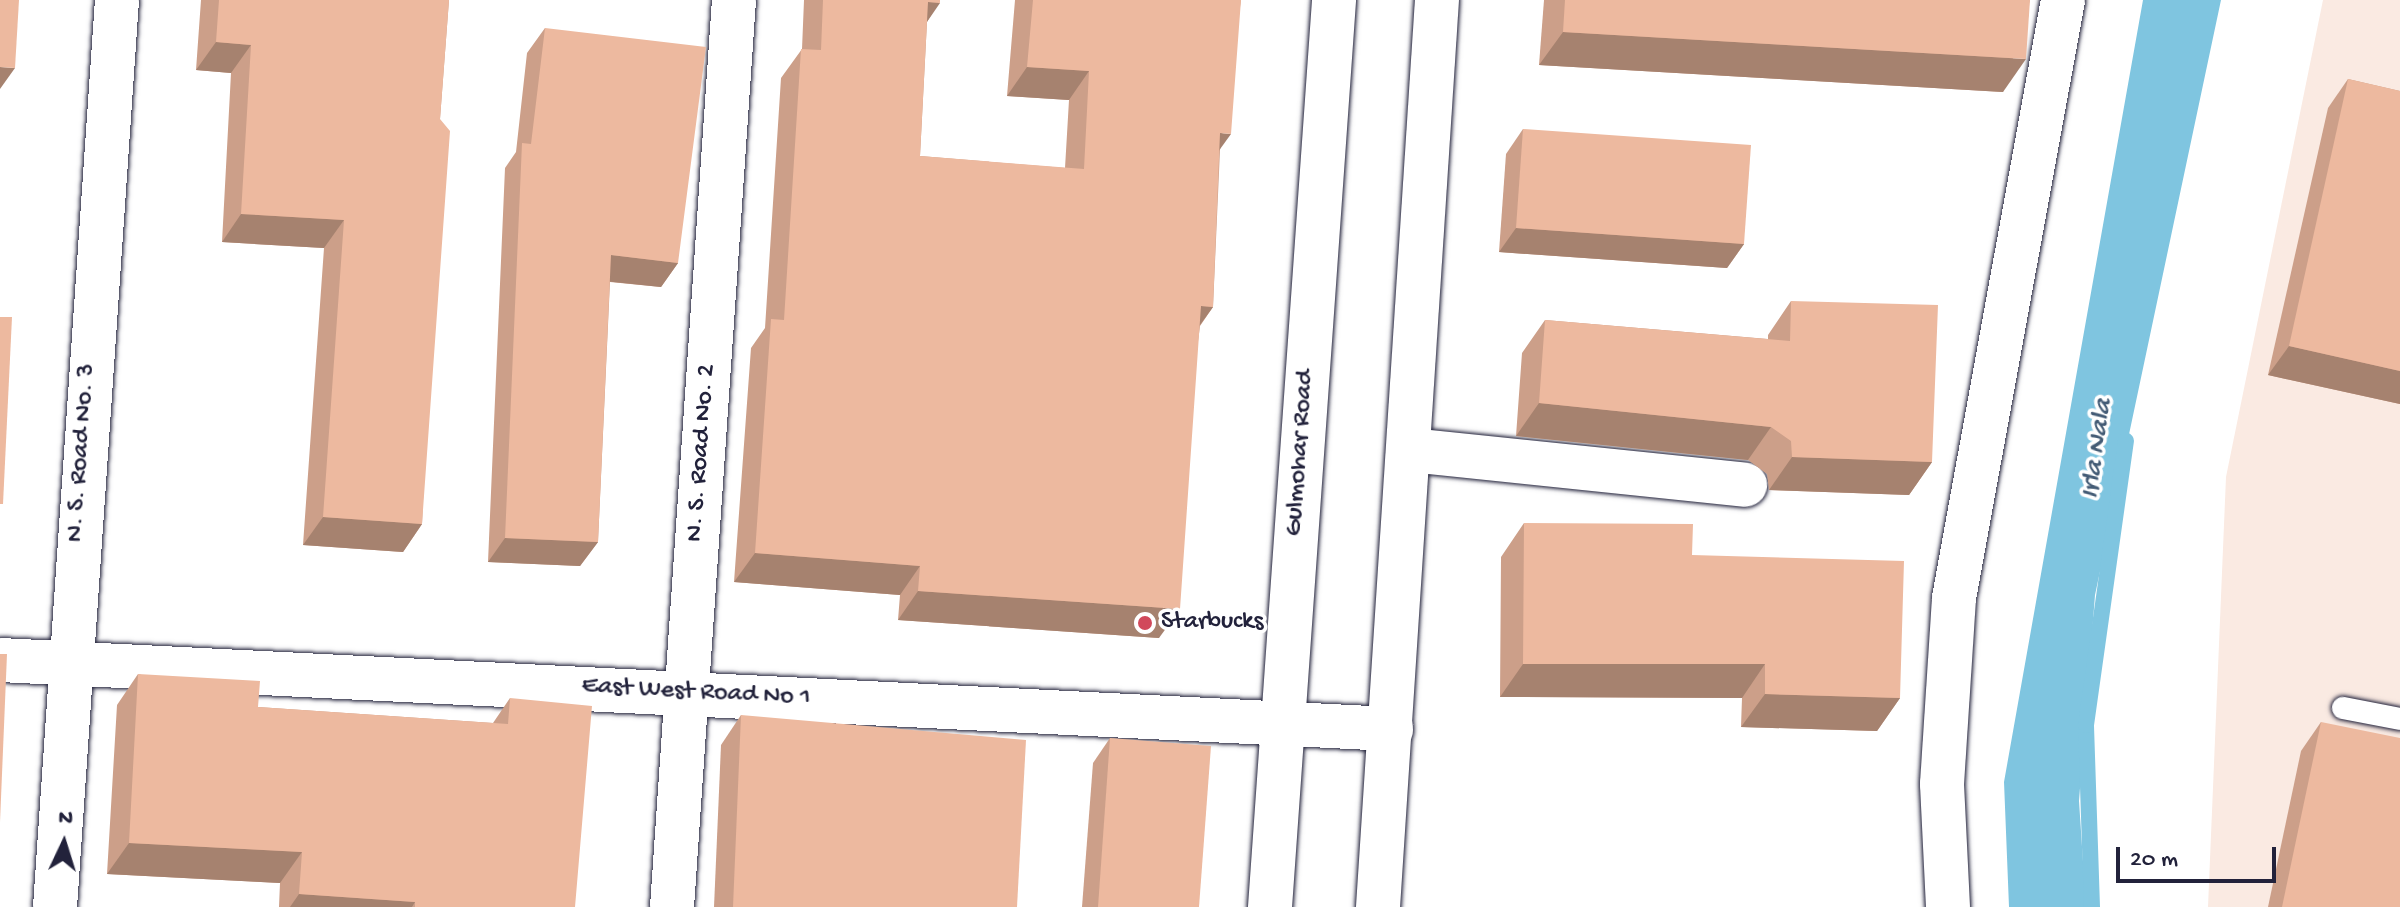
<!DOCTYPE html>
<html>
<head>
<meta charset="utf-8">
<style>
	body { margin:0 }
	#map { position:relative; width:2400px; height:907px; overflow:hidden; background:#fff; font-family:"Gochi Hand",sans-serif }
	div>[style] { position:absolute }
	[style*='--x'] { left:calc(var(--x)*1px); top:calc(var(--y)*1px); width:calc(var(--w)*1px); rotate:calc(var(--a)*1deg) }
	.built>* { inset:0; background:#faeae2 }
	.water>* { inset:0; background:#7fc5e0 }
	.stream>* { height:16px; margin:-8px; padding:0 8px; transform-origin:8px; border-radius:8px; background:#7fc5e0 }
	.roads { filter:drop-shadow(0 0 2px #22223b) drop-shadow(0 0 2px #22223b) }
	.service>* { height:22px; margin:-11px; padding:0 11px; transform-origin:11px; border-radius:11px; background:#fff }
	.minor>* { height:44px; margin:-22px; padding:0 22px; transform-origin:22px; border-radius:22px; background:#fff }
	.primary>* { height:44px; margin:-22px; padding:0 22px; transform-origin:22px; border-radius:22px; background:#fff }
	.wall>* { inset:0; background:#cc9f89 }
	.shaded-wall>* { inset:0; background:#a6826f }
	.building>* { inset:0; background:#edb99f }
	.dots>* { width:22px; height:22px; translate:-50% -50%; box-sizing:border-box; border:4px solid #fff; border-radius:50% }
	span { translate:-50% -50%; white-space:nowrap; text-align:center; line-height:1.15; -webkit-text-stroke:7px #fff; paint-order:stroke }
	.street-label { font-size:26px; color:#22223b }
	.poi-label { font-size:26px; color:#22223b }
	.left { translate:0 -50%; text-align:left }
	.water-label { font-size:28px; color:#435b75; font-style:italic }
	.north { position:absolute; left:24px; top:803px; width:80px; height:80px; -webkit-text-stroke:6px #fff; paint-order:stroke; rotate:4deg; font-size:22px; font-weight:700; line-height:32px; text-align:center; color:#22223b }
	.north::after { content:''; display:block; margin:auto; width:28px; height:36px; background:#22223b; clip-path:polygon(50% 0,100% 100%,50% 72%,0 100%) }
	.scale { position:absolute; left:2116px; top:847px; width:160px; height:36px; box-sizing:border-box; border:4px solid #22223b; border-top:0; padding-left:10px; font-size:24px; line-height:28px; white-space:nowrap; color:#22223b; -webkit-text-stroke:6px #fff; paint-order:stroke }
</style>
</head>
<body>
<div id="map">
	<div class="built">
		<div style="clip-path:polygon(2323px 0,2400px 0,2400px 907px,2208px 907px,2226px 477px)"></div>
	</div>
	<div class="water">
		<div style="clip-path:polygon(2143px 0,2221px 0,2095px 595px,2079px 801px,2086px 907px,2009px 907px,2004px 782px)"></div>
	</div>
	<div class="stream">
		<div style="--x:2092;--y:907;--w:182;--a:-91.9"></div>
		<div style="--x:2086;--y:725;--w:287;--a:-82"></div>
	</div>
	<div class="roads">
		<div class="service">
			<div style="--x:2343;--y:708;--w:58;--a:10.9"></div>
		</div>
		<div class="minor">
			<div style="--x:1409;--y:450;--w:338;--a:5.9"></div>
			<div style="--x:0;--y:660;--w:1393;--a:2.84"></div>
			<div style="--x:55;--y:907;--w:909;--a:-86.09"></div>
			<div style="--x:672;--y:907;--w:909;--a:-86.09"></div>
			<div style="--x:1948;--y:907;--w:123;--a:-92.8"></div>
			<div style="--x:1942;--y:784;--w:186;--a:-86.3"></div>
			<div style="--x:1954;--y:598;--w:608;--a:-79.67"></div>
		</div>
		<div class="primary">
			<div style="--x:1270;--y:907;--w:909;--a:-85.96"></div>
			<div style="--x:1378;--y:907;--w:909;--a:-86.28"></div>
		</div>
	</div>
	<div class="wall">
		<div style="clip-path:polygon(201px 0,449px 0,440px 119px,422px 524px,403px 552px,303px 545px,324px 248px,222px 242px,231px 73px,196px 70px)"></div>
		<div style="clip-path:polygon(804px 0,940px 0,927px 22px,920px 156px,1065px 168px,1069px 100px,1007px 96px,1015px 0,1241px 0,1220px 150px,1213px 307px,1200px 326px,1159px 638px,898px 620px,900px 595px,734px 582px,751px 348px,765px 328px,781px 78px,802px 49px)"></div>
		<div style="clip-path:polygon(1544px 0,2030px 0,2003px 92px,1539px 65px)"></div>
		<div style="clip-path:polygon(545px 28px,678px 263px,661px 287px,610px 282px,598px 542px,580px 566px,488px 562px,505px 168px,516px 152px,527px 53px)"></div>
		<div style="clip-path:polygon(2348px 79px,2400px 91px,2400px 404px,2268px 375px,2328px 108px)"></div>
		<div style="clip-path:polygon(1523px 129px,1744px 244px,1727px 268px,1499px 252px,1506px 154px)"></div>
		<div style="clip-path:polygon(1791px 301px,1932px 462px,1909px 495px,1769px 490px,1767px 474px,1748px 460px,1516px 436px,1522px 353px,1545px 320px,1768px 339px,1768px 335px)"></div>
		<div style="clip-path:polygon(1524px 523px,1692px 555px,1900px 698px,1877px 731px,1741px 727px,1742px 698px,1500px 697px,1501px 557px)"></div>
		<div style="clip-path:polygon(138px 674px,258px 707px,493px 723px,510px 698px,575px 907px,279px 907px,280px 883px,107px 874px,117px 705px)"></div>
		<div style="clip-path:polygon(741px 715px,1017px 907px,714px 907px,721px 745px)"></div>
		<div style="clip-path:polygon(2321px 722px,2400px 907px,2268px 907px,2301px 751px)"></div>
		<div style="clip-path:polygon(1110px 738px,1199px 907px,1082px 907px,1093px 763px)"></div>
	</div>
	<div class="shaded-wall">
		<div style="clip-path:polygon(928px 2px,940px 3px,920px 32px)"></div>
		<div style="clip-path:polygon(1563px 32px,2026px 59px,2003px 92px,1539px 65px)"></div>
		<div style="clip-path:polygon(216px 42px,251px 45px,231px 73px,196px 70px)"></div>
		<div style="clip-path:polygon(0 67px,15px 68px,0 89px)"></div>
		<div style="clip-path:polygon(1027px 67px,1089px 71px,1069px 100px,1007px 96px)"></div>
		<div style="clip-path:polygon(1220px 133px,1231px 134px,1210px 163px)"></div>
		<div style="clip-path:polygon(241px 214px,344px 220px,324px 248px,222px 242px)"></div>
		<div style="clip-path:polygon(1516px 228px,1744px 244px,1727px 268px,1499px 252px)"></div>
		<div style="clip-path:polygon(611px 255px,678px 263px,661px 287px,594px 280px)"></div>
		<div style="clip-path:polygon(1201px 306px,1213px 307px,1192px 336px)"></div>
		<div style="clip-path:polygon(2289px 346px,2400px 371px,2400px 404px,2268px 375px)"></div>
		<div style="clip-path:polygon(1539px 403px,1771px 427px,1748px 460px,1516px 436px)"></div>
		<div style="clip-path:polygon(1792px 457px,1932px 462px,1909px 495px,1769px 490px)"></div>
		<div style="clip-path:polygon(323px 517px,422px 524px,403px 552px,303px 545px)"></div>
		<div style="clip-path:polygon(505px 538px,598px 542px,580px 566px,488px 562px)"></div>
		<div style="clip-path:polygon(755px 553px,920px 566px,900px 595px,734px 582px)"></div>
		<div style="clip-path:polygon(918px 591px,1180px 609px,1159px 638px,898px 620px)"></div>
		<div style="clip-path:polygon(1523px 664px,1765px 664px,1742px 698px,1500px 697px)"></div>
		<div style="clip-path:polygon(1765px 694px,1900px 698px,1877px 731px,1741px 727px)"></div>
		<div style="clip-path:polygon(129px 843px,302px 852px,280px 883px,107px 874px)"></div>
		<div style="clip-path:polygon(299px 894px,415px 902px,412px 907px,290px 907px)"></div>
	</div>
	<div class="building">
		<div style="clip-path:polygon(0 0,19px 0,15px 68px,0 67px)"></div>
		<div style="clip-path:polygon(219px 0,449px 0,440px 119px,450px 131px,422px 524px,323px 517px,344px 220px,241px 214px,251px 45px,216px 42px)"></div>
		<div style="clip-path:polygon(823px 0,940px 0,940px 3px,928px 2px,920px 156px,1084px 169px,1089px 71px,1027px 67px,1033px 0,1241px 0,1231px 134px,1220px 133px,1213px 307px,1201px 306px,1180px 609px,918px 591px,920px 566px,755px 553px,771px 319px,784px 320px,801px 49px,821px 50px)"></div>
		<div style="clip-path:polygon(1565px 0,2030px 0,2026px 59px,1563px 32px)"></div>
		<div style="clip-path:polygon(545px 28px,706px 47px,678px 263px,611px 255px,598px 542px,505px 538px,522px 143px,531px 144px)"></div>
		<div style="clip-path:polygon(2348px 79px,2400px 91px,2400px 371px,2289px 346px)"></div>
		<div style="clip-path:polygon(1523px 129px,1751px 145px,1744px 244px,1516px 228px)"></div>
		<div style="clip-path:polygon(1791px 301px,1938px 305px,1932px 462px,1792px 457px,1791px 441px,1771px 427px,1539px 403px,1545px 320px,1790px 341px)"></div>
		<div style="clip-path:polygon(0 317px,12px 317px,3px 504px,0 504px)"></div>
		<div style="clip-path:polygon(1524px 523px,1693px 524px,1692px 555px,1904px 561px,1900px 698px,1765px 694px,1765px 664px,1523px 664px)"></div>
		<div style="clip-path:polygon(0 654px,7px 654px,0 822px)"></div>
		<div style="clip-path:polygon(138px 674px,260px 681px,258px 707px,508px 724px,510px 698px,592px 706px,575px 907px,415px 907px,415px 902px,299px 894px,302px 852px,129px 843px)"></div>
		<div style="clip-path:polygon(741px 715px,1026px 740px,1017px 907px,733px 907px)"></div>
		<div style="clip-path:polygon(2321px 722px,2400px 738px,2400px 907px,2282px 907px)"></div>
		<div style="clip-path:polygon(1110px 738px,1211px 746px,1199px 907px,1098px 907px)"></div>
	</div>
	<div class="dots">
		<div style="left:1145px;top:623px;background:#d1495b"></div>
	</div>
	<div class="street-label">
		<span style="left:82px;top:453px;rotate:-86deg">N. S. Road No. 3</span>
		<span style="left:702px;top:453px;rotate:-86deg">N. S. Road No. 2</span>
		<span style="left:1301px;top:453px;rotate:-86deg">Gulmohar Road</span>
		<span style="left:696px;top:693px;rotate:3deg">East West Road No 1</span>
	</div>
	<div class="poi-label">
		<span class="left" style="left:1161px;top:623px">Starbucks</span>
	</div>
	<div class="water-label">
		<span style="left:2098px;top:449px;rotate:-82deg">Irla Nala</span>
	</div>
	<div class="north">N</div>
	<div class="scale">20 m</div>
</div>
</body>
</html>
